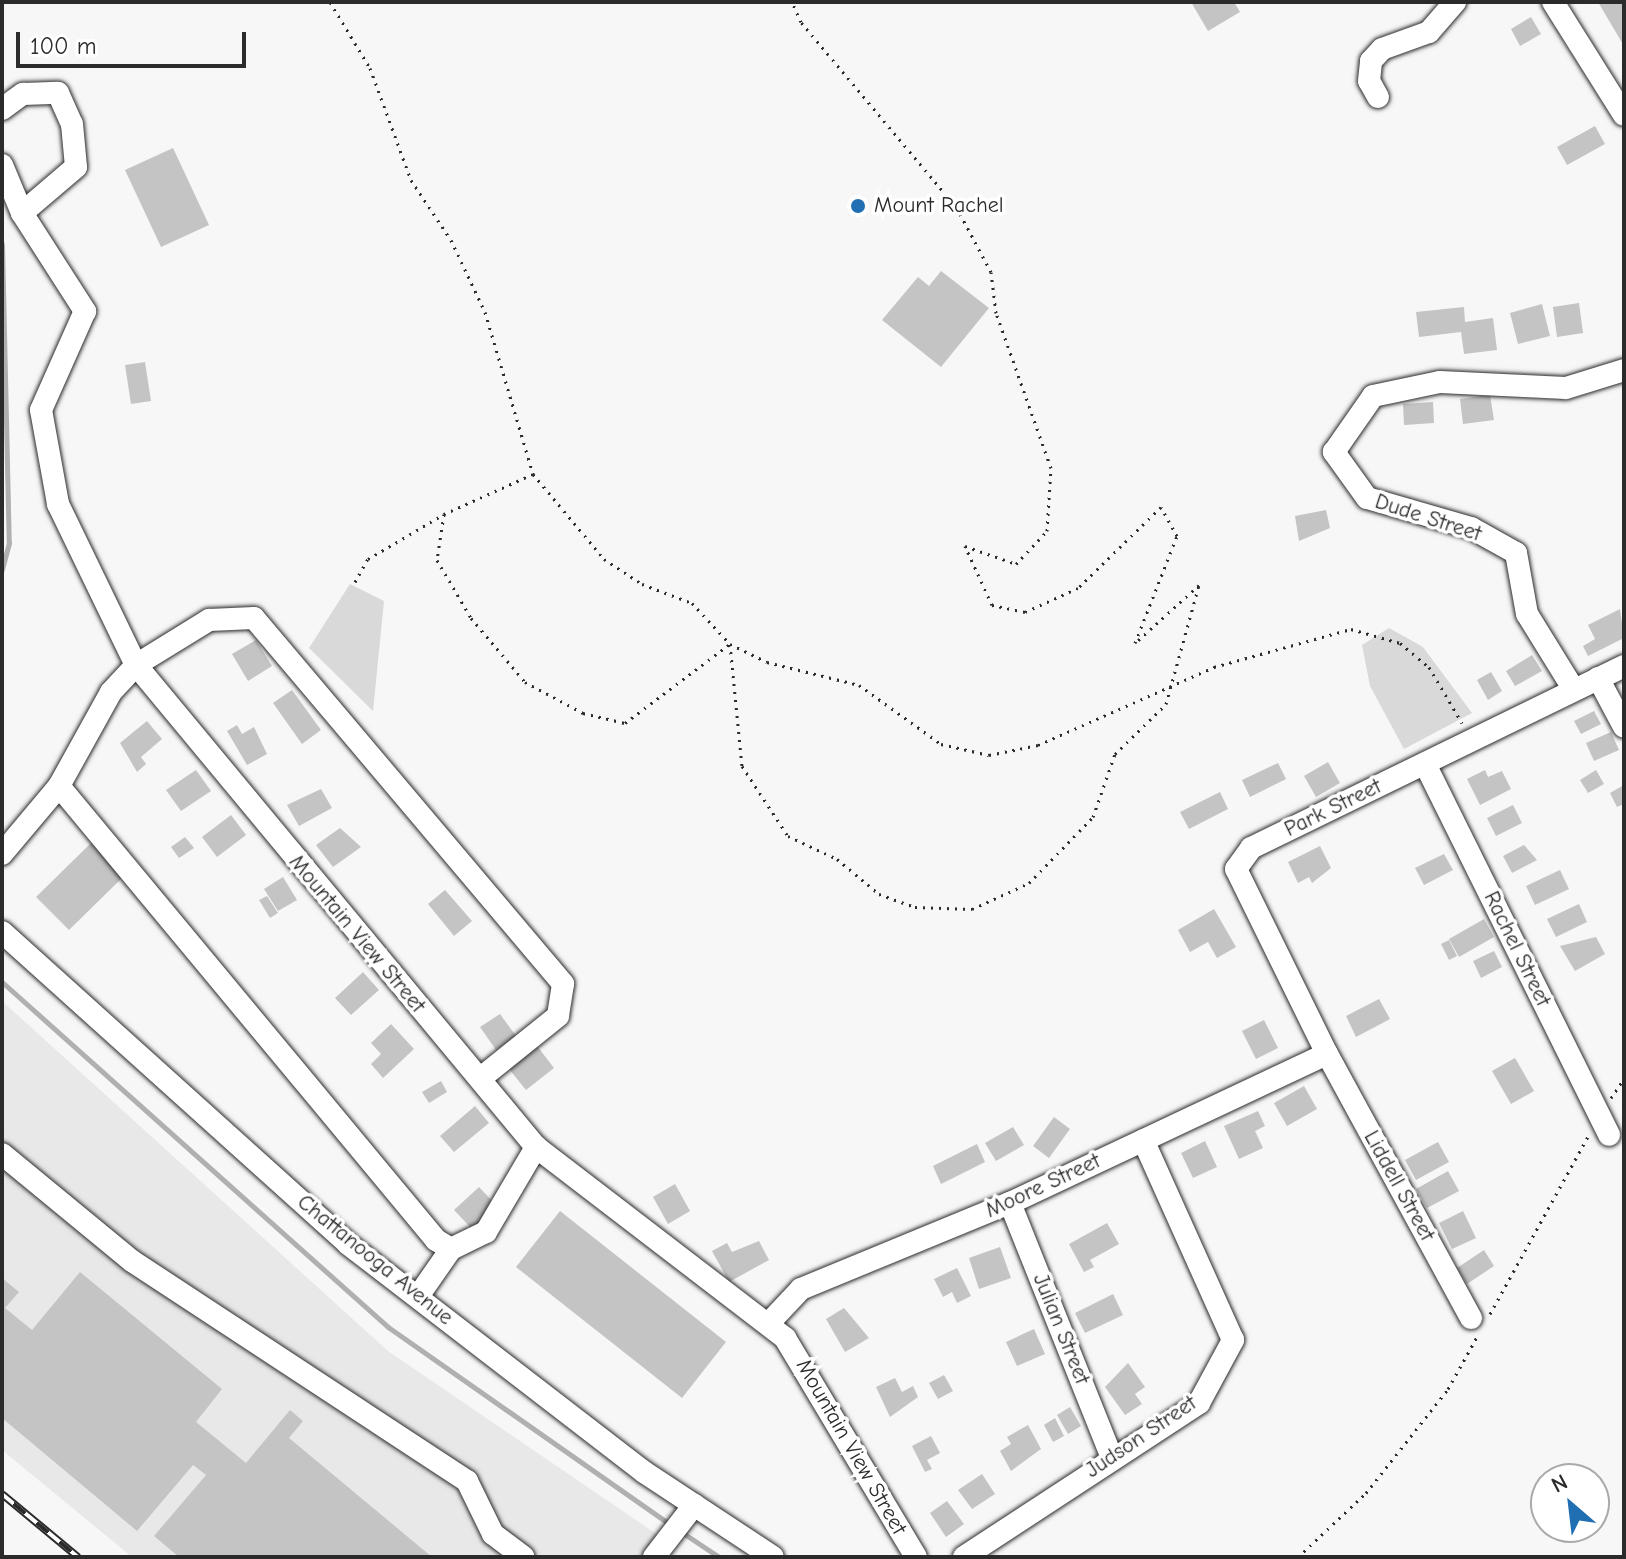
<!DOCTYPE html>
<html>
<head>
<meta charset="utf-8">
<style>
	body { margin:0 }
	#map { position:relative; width:1626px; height:1559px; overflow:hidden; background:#f7f7f7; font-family:"Comic Neue",sans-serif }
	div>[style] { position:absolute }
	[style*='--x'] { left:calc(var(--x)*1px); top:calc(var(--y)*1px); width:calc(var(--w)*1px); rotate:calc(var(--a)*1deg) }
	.built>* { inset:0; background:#e8e8e8 }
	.green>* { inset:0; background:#d9d9d9 }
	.stream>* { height:5px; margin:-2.5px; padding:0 2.5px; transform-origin:2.5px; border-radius:2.5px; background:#b0b0b0 }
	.building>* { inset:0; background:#c4c4c4 }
	.path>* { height:3px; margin-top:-1.5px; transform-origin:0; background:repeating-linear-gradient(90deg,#2b2b2b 0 2px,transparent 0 8px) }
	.roads { filter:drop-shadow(0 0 2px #2b2b2b) drop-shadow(0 0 2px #2b2b2b) }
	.minor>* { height:22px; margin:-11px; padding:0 11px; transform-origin:11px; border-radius:11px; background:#fff }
	.rail>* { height:8px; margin-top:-4px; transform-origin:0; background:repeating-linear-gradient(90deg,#fff 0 15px,#2b2b2b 0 30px); box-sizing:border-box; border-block:2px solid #2b2b2b }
	.dots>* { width:22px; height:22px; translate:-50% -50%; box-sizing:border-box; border:4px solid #fff; border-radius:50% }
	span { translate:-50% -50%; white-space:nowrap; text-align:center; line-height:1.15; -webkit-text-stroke:7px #fff; paint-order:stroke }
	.poi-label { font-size:22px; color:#2b2b2b }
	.left { translate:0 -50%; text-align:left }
	.street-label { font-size:22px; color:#2b2b2b }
	.frame { position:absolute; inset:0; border:4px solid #2b2b2b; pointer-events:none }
	.north { position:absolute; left:1530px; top:1463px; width:80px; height:80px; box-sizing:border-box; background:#fff; border:2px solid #aaa; border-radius:50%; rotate:332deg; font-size:22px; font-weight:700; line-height:32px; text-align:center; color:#2b2b2b }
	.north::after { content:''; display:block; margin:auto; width:28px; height:36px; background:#1f6fb2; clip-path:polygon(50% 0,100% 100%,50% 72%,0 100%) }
	.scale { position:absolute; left:16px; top:32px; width:230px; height:36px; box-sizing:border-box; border:4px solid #2b2b2b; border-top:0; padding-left:10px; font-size:24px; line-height:28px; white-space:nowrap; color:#2b2b2b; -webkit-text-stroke:6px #fff; paint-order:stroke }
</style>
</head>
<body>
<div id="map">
	<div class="built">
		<div style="clip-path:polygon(2px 1001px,388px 1351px,674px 1546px,667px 1557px,132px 1557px,2px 1450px)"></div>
	</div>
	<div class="green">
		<div style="clip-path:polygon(350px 584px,384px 601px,373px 711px,309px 648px)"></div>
		<div style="clip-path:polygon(1389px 628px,1423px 647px,1472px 713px,1404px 749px,1370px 686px,1362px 645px)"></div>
	</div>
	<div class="stream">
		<div style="--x:2;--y:244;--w:299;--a:88.7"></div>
		<div style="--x:9;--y:543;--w:28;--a:105"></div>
		<div style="--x:2;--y:982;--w:518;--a:41.79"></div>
		<div style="--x:388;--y:1327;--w:345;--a:35"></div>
		<div style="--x:683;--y:1533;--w:43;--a:33.7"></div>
	</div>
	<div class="building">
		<div style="clip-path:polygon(1191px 2px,1234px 2px,1240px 12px,1208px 31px)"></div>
		<div style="clip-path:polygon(1598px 2px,1624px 2px,1624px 46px)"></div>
		<div style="clip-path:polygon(1531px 17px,1541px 34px,1520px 46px,1511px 29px)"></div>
		<div style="clip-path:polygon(1595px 126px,1605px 144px,1567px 165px,1557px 147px)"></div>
		<div style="clip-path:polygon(173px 148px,209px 225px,161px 247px,125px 170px)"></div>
		<div style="clip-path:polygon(941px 271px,989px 308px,941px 367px,882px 320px,918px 277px,929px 286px)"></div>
		<div style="clip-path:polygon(1579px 303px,1583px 333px,1557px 337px,1553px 307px)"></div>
		<div style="clip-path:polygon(1542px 304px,1550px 336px,1518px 344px,1510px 313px)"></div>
		<div style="clip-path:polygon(1464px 307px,1465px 322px,1493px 318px,1497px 350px,1464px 354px,1461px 332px,1419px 337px,1416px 312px)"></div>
		<div style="clip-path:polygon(145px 362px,151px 401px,131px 404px,125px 365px)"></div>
		<div style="clip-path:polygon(1490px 395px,1494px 420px,1463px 424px,1460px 399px)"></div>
		<div style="clip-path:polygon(1433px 402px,1434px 423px,1404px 425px,1403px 404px)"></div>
		<div style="clip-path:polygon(1326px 510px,1330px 528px,1299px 541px,1295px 516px)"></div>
		<div style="clip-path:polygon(1620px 609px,1624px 638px,1588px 656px,1583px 646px,1595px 639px,1588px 625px)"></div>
		<div style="clip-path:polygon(256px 640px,272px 666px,248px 681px,232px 654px)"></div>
		<div style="clip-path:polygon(1532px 655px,1542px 671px,1515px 686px,1506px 671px)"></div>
		<div style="clip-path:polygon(1491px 672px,1502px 691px,1488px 700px,1477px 680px)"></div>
		<div style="clip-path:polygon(292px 690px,321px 730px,302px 744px,273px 703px)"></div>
		<div style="clip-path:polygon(1594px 711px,1601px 724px,1581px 734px,1574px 721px)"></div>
		<div style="clip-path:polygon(147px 721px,162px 739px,141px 757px,146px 764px,137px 772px,120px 743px)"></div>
		<div style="clip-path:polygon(237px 725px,242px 734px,254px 727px,267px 754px,247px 765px,227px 731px)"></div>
		<div style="clip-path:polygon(1611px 732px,1619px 750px,1594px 761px,1586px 743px)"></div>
		<div style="clip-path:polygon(1328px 762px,1340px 783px,1316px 797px,1304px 776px)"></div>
		<div style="clip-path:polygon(1278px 763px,1286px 779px,1250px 797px,1242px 780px)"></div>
		<div style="clip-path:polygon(196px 770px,211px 791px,181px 811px,166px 790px)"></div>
		<div style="clip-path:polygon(1485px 770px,1488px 777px,1502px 771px,1511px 789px,1480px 805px,1467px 779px)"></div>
		<div style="clip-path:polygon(1596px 770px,1604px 784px,1588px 793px,1580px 780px)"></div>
		<div style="clip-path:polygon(1624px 785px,1624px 804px,1617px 807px,1610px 793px)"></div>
		<div style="clip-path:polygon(321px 789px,332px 808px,299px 826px,287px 805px)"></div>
		<div style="clip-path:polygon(1220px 792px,1228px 809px,1189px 829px,1180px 812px)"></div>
		<div style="clip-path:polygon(1513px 805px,1522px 823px,1496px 836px,1487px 818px)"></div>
		<div style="clip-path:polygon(231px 815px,246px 835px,217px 857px,202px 837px)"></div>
		<div style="clip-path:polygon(340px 828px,361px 847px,333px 867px,316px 845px)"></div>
		<div style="clip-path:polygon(185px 837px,194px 848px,179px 858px,171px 847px)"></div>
		<div style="clip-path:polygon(91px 843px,124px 876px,69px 930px,36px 897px)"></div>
		<div style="clip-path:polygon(1524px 845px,1537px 860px,1512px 873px,1503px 856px)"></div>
		<div style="clip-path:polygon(1320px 846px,1331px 868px,1312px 883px,1309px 877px,1298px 883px,1288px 862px)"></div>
		<div style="clip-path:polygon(1444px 854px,1453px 870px,1424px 885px,1415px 868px)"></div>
		<div style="clip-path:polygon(1560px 870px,1569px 889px,1535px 905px,1526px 886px)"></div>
		<div style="clip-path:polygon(283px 877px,297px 900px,278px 911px,264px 889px)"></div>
		<div style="clip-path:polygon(445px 890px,472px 921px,454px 936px,428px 904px)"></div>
		<div style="clip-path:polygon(267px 896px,278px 913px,270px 918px,259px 900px)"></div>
		<div style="clip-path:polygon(1579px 904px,1587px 922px,1556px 937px,1547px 919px)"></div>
		<div style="clip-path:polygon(1214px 909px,1236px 947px,1217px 958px,1208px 942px,1190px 952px,1178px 930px)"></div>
		<div style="clip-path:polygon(1484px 919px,1494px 937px,1459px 957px,1449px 939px)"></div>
		<div style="clip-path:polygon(1596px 937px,1605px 954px,1575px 971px,1560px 946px)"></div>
		<div style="clip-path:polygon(1449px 940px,1457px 956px,1449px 960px,1441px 944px)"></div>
		<div style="clip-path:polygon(1494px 951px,1502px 967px,1481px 978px,1473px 961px)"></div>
		<div style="clip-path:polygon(363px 972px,379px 990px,351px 1015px,335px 998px)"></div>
		<div style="clip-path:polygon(1379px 999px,1390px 1019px,1356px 1037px,1346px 1016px)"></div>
		<div style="clip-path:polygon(500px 1014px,516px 1036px,496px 1050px,480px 1027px)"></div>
		<div style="clip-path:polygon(1264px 1020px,1278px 1048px,1256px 1059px,1242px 1031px)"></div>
		<div style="clip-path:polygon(391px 1024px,414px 1049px,383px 1078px,371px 1064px,381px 1054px,371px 1043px)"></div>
		<div style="clip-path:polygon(534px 1042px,554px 1068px,526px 1090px,505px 1064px)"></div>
		<div style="clip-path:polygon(1515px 1058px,1534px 1091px,1511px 1104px,1492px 1071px)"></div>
		<div style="clip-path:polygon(441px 1081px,447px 1092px,429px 1103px,422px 1092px)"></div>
		<div style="clip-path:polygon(1304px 1086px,1317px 1109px,1287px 1126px,1274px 1103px)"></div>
		<div style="clip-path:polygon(475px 1106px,489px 1123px,454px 1152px,440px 1136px)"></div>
		<div style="clip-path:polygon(1258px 1111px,1265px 1126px,1255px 1131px,1263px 1148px,1239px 1159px,1224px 1126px)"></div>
		<div style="clip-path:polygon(1054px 1117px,1070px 1129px,1049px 1158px,1033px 1146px)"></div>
		<div style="clip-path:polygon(1013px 1127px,1024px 1145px,996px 1161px,985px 1143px)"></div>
		<div style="clip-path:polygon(1205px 1141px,1217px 1167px,1193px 1178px,1181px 1153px)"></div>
		<div style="clip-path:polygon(1438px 1142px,1449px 1162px,1416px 1180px,1405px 1160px)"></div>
		<div style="clip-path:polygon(977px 1144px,985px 1162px,941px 1184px,933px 1166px)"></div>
		<div style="clip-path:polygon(1448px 1171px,1459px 1191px,1427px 1208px,1416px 1189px)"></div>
		<div style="clip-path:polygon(675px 1184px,690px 1211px,668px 1224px,653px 1197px)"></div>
		<div style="clip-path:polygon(479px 1187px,496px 1205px,472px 1229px,454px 1210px)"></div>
		<div style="clip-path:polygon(560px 1211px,726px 1342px,682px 1398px,516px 1267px)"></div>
		<div style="clip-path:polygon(1463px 1211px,1476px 1238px,1452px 1249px,1439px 1223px)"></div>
		<div style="clip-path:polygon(1107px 1223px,1119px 1244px,1090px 1260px,1094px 1267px,1084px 1272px,1069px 1244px)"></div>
		<div style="clip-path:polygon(759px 1241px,769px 1260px,729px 1282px,712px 1251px,727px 1243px,732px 1252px)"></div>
		<div style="clip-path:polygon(1000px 1247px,1011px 1278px,979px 1289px,969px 1258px)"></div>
		<div style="clip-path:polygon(1484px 1250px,1494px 1266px,1467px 1284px,1457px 1268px)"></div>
		<div style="clip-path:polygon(957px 1268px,971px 1296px,957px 1303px,952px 1292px,943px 1297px,934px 1279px)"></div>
		<div style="clip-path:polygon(80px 1272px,222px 1389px,196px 1422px,246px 1463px,290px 1410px,303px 1421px,289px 1438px,432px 1557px,179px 1557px,154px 1536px,206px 1475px,193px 1465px,137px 1531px,2px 1418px,2px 1278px,19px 1292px,5px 1308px,32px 1330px)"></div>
		<div style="clip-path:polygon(1113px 1294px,1123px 1315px,1085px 1333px,1075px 1313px)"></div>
		<div style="clip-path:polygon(844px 1308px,869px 1338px,845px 1352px,826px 1319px)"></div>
		<div style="clip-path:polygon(1034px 1329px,1045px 1354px,1017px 1366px,1006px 1342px)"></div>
		<div style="clip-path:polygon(1128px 1363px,1145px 1387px,1135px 1394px,1142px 1404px,1125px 1415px,1105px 1387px)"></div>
		<div style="clip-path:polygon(944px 1375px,953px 1391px,938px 1399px,929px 1383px)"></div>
		<div style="clip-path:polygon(895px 1378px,902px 1392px,913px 1386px,918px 1397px,890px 1417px,876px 1387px)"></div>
		<div style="clip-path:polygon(1070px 1407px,1081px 1426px,1068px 1434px,1057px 1415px)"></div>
		<div style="clip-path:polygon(1055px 1418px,1064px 1436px,1053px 1442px,1044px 1425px)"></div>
		<div style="clip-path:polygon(1028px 1425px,1041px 1449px,1011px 1471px,1000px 1451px,1011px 1444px,1007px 1437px)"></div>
		<div style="clip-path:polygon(931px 1436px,940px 1453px,927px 1460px,932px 1469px,925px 1472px,912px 1446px)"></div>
		<div style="clip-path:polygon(982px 1474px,995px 1494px,972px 1509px,958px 1490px)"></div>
		<div style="clip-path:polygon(947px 1501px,964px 1524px,946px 1537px,930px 1513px)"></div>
	</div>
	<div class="path">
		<div style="--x:330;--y:2;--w:77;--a:58.8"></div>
		<div style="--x:370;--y:68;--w:119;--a:69.9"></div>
		<div style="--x:411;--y:180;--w:72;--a:56.3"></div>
		<div style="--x:451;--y:240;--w:80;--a:64.7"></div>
		<div style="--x:485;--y:312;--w:169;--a:73.5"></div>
		<div style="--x:533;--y:474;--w:111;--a:50.1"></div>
		<div style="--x:604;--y:559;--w:45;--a:33.3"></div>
		<div style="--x:642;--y:584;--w:53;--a:20.8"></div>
		<div style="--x:692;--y:603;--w:56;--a:47.2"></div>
		<div style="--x:730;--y:644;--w:41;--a:25.9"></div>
		<div style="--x:767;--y:662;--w:95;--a:14"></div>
		<div style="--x:859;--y:685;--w:101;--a:35.7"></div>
		<div style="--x:941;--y:744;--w:49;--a:12.9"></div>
		<div style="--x:989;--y:755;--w:50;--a:-11.5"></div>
		<div style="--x:1038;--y:745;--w:193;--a:-23.9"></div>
		<div style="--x:1214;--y:667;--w:142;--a:-15.5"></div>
		<div style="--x:1351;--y:629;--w:51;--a:15.9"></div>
		<div style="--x:1400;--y:643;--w:38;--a:40"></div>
		<div style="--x:1429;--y:667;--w:65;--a:59.5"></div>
		<div style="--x:533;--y:474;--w:98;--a:155.8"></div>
		<div style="--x:444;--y:514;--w:47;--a:98.7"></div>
		<div style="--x:437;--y:560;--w:67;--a:59.6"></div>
		<div style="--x:471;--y:618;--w:84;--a:49.8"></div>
		<div style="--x:525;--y:682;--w:66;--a:28.1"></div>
		<div style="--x:583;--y:713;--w:43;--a:13.4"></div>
		<div style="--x:625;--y:723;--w:131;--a:-37"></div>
		<div style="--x:355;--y:582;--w:26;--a:-61"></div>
		<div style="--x:368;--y:559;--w:88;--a:-30.6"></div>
		<div style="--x:730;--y:644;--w:123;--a:84.4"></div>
		<div style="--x:742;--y:766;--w:84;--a:56.7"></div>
		<div style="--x:788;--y:836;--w:54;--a:25.1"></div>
		<div style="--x:837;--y:859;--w:55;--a:39.8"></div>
		<div style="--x:879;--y:894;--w:38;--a:20"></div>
		<div style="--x:915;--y:907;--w:57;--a:2"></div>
		<div style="--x:972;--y:909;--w:63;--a:-24.5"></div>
		<div style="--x:1029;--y:883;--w:92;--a:-45.9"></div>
		<div style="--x:1093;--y:817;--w:67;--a:-70.8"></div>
		<div style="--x:1115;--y:754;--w:71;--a:-44.4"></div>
		<div style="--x:1166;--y:704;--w:123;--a:-74.5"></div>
		<div style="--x:1199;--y:585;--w:86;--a:137.8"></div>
		<div style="--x:1135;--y:643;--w:115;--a:-68.6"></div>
		<div style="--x:1177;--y:536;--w:33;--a:-119"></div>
		<div style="--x:1161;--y:507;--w:116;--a:135.7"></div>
		<div style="--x:1078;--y:588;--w:58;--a:155.6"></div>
		<div style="--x:1025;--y:612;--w:34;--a:-168"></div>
		<div style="--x:992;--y:605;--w:65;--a:-114.6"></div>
		<div style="--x:965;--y:546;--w:54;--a:19.4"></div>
		<div style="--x:1016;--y:564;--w:45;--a:-46.8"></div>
		<div style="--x:1047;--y:531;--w:63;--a:-86.4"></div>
		<div style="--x:1051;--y:468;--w:164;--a:-109.5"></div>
		<div style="--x:996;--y:313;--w:41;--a:-97"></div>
		<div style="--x:991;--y:272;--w:72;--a:-118"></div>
		<div style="--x:957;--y:208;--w:243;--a:-130"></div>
		<div style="--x:801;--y:22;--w:22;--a:-114"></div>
		<div style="--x:1611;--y:1098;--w:23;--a:-56"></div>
		<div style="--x:1490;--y:1314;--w:205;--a:-61.1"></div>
		<div style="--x:1298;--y:1557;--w:93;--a:-43.3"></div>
		<div style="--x:1366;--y:1493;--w:132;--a:-51.7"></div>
		<div style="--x:1448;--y:1389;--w:62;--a:-60.9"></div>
	</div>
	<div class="roads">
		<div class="minor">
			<div style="--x:1553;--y:2;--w:133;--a:57.9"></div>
			<div style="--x:1378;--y:97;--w:18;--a:-119"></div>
			<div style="--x:1369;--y:81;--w:20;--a:-84"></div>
			<div style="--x:1371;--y:61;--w:16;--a:-47"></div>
			<div style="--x:1382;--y:49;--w:50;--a:-19.9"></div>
			<div style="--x:1429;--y:32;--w:40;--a:-49"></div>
			<div style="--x:2;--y:109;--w:26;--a:-36"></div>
			<div style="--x:23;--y:94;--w:35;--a:-2"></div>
			<div style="--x:58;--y:93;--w:34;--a:66"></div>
			<div style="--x:72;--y:124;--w:43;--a:84.7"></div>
			<div style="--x:76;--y:167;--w:71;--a:139.6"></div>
			<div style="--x:2;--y:165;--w:52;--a:67.4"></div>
			<div style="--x:22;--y:213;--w:117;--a:57.3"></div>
			<div style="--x:85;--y:311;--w:108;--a:114"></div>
			<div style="--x:41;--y:410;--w:96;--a:79.7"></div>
			<div style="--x:58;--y:504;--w:179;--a:64.2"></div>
			<div style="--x:136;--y:665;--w:626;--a:50.31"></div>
			<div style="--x:536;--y:1147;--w:314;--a:37.5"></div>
			<div style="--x:785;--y:1338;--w:255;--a:59.1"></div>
			<div style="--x:1598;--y:678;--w:55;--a:62"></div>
			<div style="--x:1574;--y:690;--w:89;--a:-121.7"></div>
			<div style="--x:1527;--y:614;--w:62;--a:-100.2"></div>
			<div style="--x:1516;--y:553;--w:51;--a:-150.9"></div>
			<div style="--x:1471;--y:528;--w:108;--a:-163.9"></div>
			<div style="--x:1367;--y:498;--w:57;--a:-125.7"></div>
			<div style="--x:1334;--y:452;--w:68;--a:-55.1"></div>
			<div style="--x:1373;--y:396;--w:68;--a:-11.8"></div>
			<div style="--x:1440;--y:382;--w:126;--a:2.7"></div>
			<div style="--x:1566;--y:388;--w:61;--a:-17.2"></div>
			<div style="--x:1425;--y:764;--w:414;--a:63.6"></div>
			<div style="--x:59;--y:786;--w:590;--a:50.29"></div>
			<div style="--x:436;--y:1240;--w:17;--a:31"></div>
			<div style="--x:2;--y:854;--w:89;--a:-50"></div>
			<div style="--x:59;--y:786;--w:107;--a:-61"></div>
			<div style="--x:111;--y:692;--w:37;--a:-47"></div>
			<div style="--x:136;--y:665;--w:86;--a:-31.7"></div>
			<div style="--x:209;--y:620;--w:45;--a:-2.5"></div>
			<div style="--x:254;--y:618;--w:479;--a:49.8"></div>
			<div style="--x:563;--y:984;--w:32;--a:99"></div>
			<div style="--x:558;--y:1016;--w:99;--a:141.2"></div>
			<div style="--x:2;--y:932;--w:466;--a:42"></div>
			<div style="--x:348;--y:1244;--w:374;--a:37.6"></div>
			<div style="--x:644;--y:1472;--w:154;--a:33.4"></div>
			<div style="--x:2;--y:1154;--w:168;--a:39.5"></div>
			<div style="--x:132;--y:1261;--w:401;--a:33.3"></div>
			<div style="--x:467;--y:1481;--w:59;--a:63.9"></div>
			<div style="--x:493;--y:1534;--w:38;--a:37"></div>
			<div style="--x:1010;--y:1203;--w:272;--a:68.2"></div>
			<div style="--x:419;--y:1295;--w:56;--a:-55.2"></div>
			<div style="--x:451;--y:1249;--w:39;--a:-26"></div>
			<div style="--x:486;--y:1232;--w:99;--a:-59.5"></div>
			<div style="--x:1471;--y:1318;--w:301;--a:-118.6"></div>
			<div style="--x:1327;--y:1054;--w:206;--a:-116.2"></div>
			<div style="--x:1236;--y:869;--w:26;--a:-54"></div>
			<div style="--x:1251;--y:848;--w:415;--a:-26"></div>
			<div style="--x:768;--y:1324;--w:48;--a:-46.7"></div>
			<div style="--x:801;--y:1289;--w:226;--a:-22.4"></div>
			<div style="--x:1010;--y:1203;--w:350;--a:-25.2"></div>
			<div style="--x:654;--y:1557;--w:66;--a:-52.4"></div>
			<div style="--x:964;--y:1557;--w:281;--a:-33.2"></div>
			<div style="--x:1199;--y:1403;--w:72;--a:-61.6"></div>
			<div style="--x:1233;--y:1340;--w:219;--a:-114.2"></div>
		</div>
	</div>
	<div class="rail">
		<div style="--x:2;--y:1494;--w:99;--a:39.7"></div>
	</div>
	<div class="dots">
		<div style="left:858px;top:206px;background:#1f6fb2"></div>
	</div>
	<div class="poi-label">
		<span class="left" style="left:874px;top:206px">Mount Rachel</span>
	</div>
	<div class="street-label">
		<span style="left:1428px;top:518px;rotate:18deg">Dude Street</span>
		<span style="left:1333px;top:808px;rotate:-26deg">Park Street</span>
		<span style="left:357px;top:934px;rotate:50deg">Mountain View Street</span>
		<span style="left:1517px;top:949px;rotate:64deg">Rachel Street</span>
		<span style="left:1043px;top:1186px;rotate:-25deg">Moore Street</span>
		<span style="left:1399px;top:1186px;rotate:61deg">Liddell Street</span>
		<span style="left:375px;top:1260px;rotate:39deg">Chattanooga Avenue</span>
		<span style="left:1061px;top:1329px;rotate:68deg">Julian Street</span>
		<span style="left:1141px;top:1437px;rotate:-34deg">Judson Street</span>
		<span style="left:851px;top:1447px;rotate:60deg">Mountain View Street</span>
	</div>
	<div class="frame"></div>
	<div class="north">N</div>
	<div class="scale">100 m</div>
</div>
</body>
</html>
